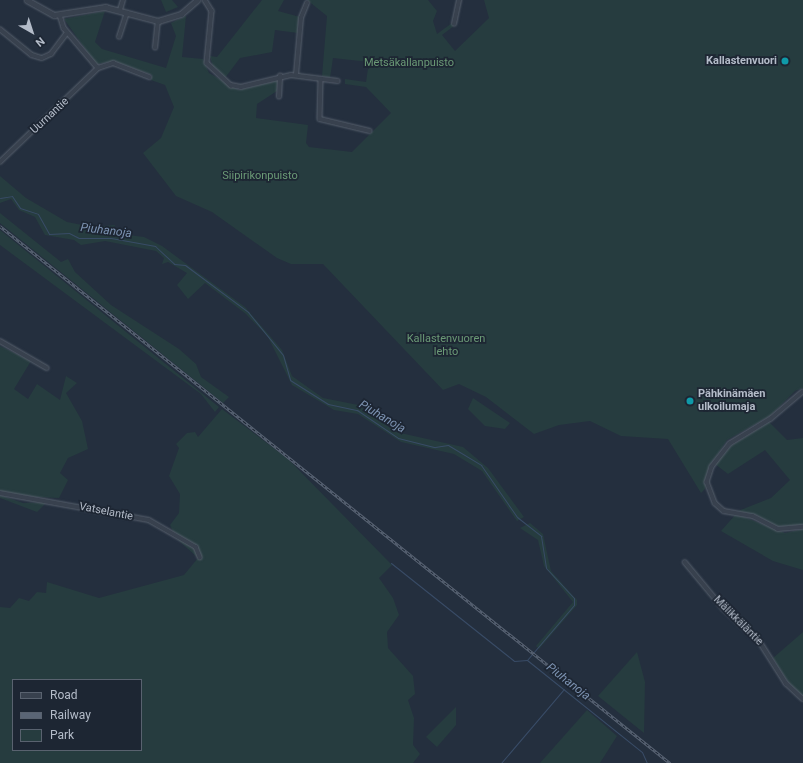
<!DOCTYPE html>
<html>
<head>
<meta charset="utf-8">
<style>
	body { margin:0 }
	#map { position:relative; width:803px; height:763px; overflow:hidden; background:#242f3e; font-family:Roboto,sans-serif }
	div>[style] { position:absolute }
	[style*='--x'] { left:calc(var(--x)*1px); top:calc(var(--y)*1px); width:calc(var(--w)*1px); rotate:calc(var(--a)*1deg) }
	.green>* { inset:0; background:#263c3f }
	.stream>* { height:1px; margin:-0.5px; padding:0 0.5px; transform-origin:0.5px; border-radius:0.5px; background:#394c67 }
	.roads { filter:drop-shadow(0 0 1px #565f6c) drop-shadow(0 0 1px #565f6c) }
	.minor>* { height:3.5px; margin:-1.75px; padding:0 1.75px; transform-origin:1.75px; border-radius:1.75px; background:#38414e }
	.tertiary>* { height:4.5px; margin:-2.25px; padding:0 2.25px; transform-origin:2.25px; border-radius:2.25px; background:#38414e }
	.rail>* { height:2.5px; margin-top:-1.25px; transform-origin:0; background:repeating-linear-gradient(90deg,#1d2633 0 3px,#5a6575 0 6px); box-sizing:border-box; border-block:1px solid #5a6575 }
	.dots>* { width:11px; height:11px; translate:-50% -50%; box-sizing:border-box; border:2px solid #1d2633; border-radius:50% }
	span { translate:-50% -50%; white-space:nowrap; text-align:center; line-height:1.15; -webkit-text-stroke:3.5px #1d2633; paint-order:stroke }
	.poi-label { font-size:11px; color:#b4bcc9; font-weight:700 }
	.right { translate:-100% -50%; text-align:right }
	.left { translate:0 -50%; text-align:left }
	.park-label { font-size:11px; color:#6b9a76 }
	.street-label { font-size:11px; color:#b4bcc9 }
	.water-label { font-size:12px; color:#7c92b1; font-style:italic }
	.legend { position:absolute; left:12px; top:679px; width:130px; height:72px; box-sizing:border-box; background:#1d2633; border:1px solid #59626f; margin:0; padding:5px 7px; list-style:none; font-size:12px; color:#b4bcc9 }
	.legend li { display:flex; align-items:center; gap:8px; height:20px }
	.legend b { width:20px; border:1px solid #59626f }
	.north { position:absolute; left:12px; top:12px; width:40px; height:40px; -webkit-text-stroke:3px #1d2633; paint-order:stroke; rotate:141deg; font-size:11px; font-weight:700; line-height:16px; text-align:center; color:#b4bcc9 }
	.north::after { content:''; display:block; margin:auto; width:14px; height:18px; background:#b4bcc9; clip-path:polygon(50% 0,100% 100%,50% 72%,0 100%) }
</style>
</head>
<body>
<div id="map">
	<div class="green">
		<div style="clip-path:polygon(161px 0,172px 0,178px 7px,166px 12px)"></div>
		<div style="clip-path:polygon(262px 0,284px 0,278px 11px,300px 17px,298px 33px,275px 30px,272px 52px,240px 58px,225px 78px,213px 67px,210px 56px,217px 57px)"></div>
		<div style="clip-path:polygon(307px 0,428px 0,437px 11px,433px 21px,437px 34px,452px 23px,454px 26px,442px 35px,455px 51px,489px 18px,484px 0,803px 0,803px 388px,795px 391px,770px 416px,727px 440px,709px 467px,705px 489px,701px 493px,668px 439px,621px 436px,590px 421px,559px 425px,534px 434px,486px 397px,459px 384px,443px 390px,323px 264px,291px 264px,277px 258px,212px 212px,176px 196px,143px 153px,161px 138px,174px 107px,165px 85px,151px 80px,152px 75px,114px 61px,96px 64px,64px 19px,105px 11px,95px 42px,102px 49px,166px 68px,176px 36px,171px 23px,186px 16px,182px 57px,203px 59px,209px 73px,239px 90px,278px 80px,277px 91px,257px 104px,256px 118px,308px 125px,306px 143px,309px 147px,352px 152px,391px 113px,366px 87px,345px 84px,345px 79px,366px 82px,369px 62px,333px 58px,330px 78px,322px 76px,327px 16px)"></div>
		<div style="clip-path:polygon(0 176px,26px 198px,67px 222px,92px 227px,115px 225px,113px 233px,144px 237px,162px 246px,245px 307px,282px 350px,292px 376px,323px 398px,358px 405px,396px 432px,463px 447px,488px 468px,524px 517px,517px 521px,482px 471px,454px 454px,401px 442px,358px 414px,334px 410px,292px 385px,268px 337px,246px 314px,205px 283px,188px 299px,177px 285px,187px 273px,168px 262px,162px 264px,164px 258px,156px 251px,105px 241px,81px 245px,74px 240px,45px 235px,35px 217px,19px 210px,11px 199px,0 203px)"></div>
		<div style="clip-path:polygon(0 213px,61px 262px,68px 259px,75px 272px,111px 305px,179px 349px,196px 364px,201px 377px,229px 397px,223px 403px,0 223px)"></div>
		<div style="clip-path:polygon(0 230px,219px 407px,215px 412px,201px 394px,0 245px)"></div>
		<div style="clip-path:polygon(0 346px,31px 361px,14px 389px,28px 399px,37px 384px,60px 400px,66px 376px,77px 383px,66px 393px,82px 421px,88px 449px,68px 458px,60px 473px,68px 480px,59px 498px,14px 496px,0 491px)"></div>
		<div style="clip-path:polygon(473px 398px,510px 423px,505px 429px,485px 426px,468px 409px)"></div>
		<div style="clip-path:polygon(evenodd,222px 409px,288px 459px,392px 565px,379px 578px,393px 598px,399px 615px,387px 632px,388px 648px,413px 676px,415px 694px,408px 700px,414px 718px,413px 745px,420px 754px,413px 763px,0 763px,0 607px,10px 608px,19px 598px,29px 601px,37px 592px,46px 593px,47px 582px,99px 598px,184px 575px,198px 558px,177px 539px,170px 525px,179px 513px,180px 494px,169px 476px,179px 448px,176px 444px,187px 433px,195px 432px,198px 437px,222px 409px,13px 680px,141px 680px,141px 750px,13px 750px,13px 680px)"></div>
		<div style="clip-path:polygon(769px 422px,787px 440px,803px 438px,803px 525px,779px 528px,756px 515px,738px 511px,771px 498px,790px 480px,765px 450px,728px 474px,715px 464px,731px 446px)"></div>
		<div style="clip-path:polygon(0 495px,23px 503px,47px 502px,37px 512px,0 498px)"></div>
		<div style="clip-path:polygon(736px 514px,785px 533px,803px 529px,803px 570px,773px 561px,721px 531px)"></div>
		<div style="clip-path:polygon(530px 523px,543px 534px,551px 571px,577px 600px,577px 605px,539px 649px,536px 646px,573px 602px,544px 566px,538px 540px,520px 528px)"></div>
		<div style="clip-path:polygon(803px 632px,803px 697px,788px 682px,773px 658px)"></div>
		<div style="clip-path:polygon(637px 652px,645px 682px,644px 733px,598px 696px)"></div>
		<div style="clip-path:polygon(456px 707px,456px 725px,437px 747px,426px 737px)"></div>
		<div style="clip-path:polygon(587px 710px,617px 736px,600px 763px,540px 763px)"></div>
	</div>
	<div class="stream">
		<div style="--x:0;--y:198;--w:12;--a:-9"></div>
		<div style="--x:12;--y:196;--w:14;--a:56"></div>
		<div style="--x:20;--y:208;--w:19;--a:18"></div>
		<div style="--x:38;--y:214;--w:23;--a:61"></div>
		<div style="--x:49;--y:234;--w:20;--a:-3"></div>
		<div style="--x:69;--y:233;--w:11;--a:27"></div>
		<div style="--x:79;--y:238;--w:32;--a:0"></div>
		<div style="--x:111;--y:238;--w:45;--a:10.3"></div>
		<div style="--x:155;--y:246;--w:26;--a:43"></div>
		<div style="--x:174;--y:264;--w:11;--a:5"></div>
		<div style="--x:185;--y:265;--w:79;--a:36.7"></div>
		<div style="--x:248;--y:312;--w:55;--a:50.9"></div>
		<div style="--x:283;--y:355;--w:26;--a:74"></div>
		<div style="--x:290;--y:380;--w:45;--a:32.3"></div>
		<div style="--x:328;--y:404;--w:30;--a:12"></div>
		<div style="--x:357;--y:410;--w:50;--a:34.3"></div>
		<div style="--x:398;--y:438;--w:38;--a:14"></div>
		<div style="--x:435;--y:447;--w:13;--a:-9"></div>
		<div style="--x:448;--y:445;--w:39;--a:31"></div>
		<div style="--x:481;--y:465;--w:63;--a:55.3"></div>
		<div style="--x:517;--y:517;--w:31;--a:38"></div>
		<div style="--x:541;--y:536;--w:32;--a:81"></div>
		<div style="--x:546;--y:568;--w:41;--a:47"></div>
		<div style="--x:574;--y:598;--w:7;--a:90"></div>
		<div style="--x:574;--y:605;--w:72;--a:130.5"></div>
		<div style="--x:527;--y:660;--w:147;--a:38.7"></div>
		<div style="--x:642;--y:752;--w:12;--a:66"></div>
		<div style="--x:391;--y:563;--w:157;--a:38.5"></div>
		<div style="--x:514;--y:661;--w:13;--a:-4"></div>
		<div style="--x:501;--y:763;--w:97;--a:-49.6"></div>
	</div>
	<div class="roads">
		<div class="minor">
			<div style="--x:205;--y:0;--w:13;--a:58"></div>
			<div style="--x:212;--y:11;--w:52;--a:95.5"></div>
			<div style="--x:207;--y:63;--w:33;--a:43"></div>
			<div style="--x:231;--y:85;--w:10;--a:11"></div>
			<div style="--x:241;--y:87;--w:51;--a:-13.5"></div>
			<div style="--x:291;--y:75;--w:47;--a:7.3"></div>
			<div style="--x:120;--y:10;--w:10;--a:-73"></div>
			<div style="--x:60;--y:15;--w:14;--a:73"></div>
			<div style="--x:64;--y:28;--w:52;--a:49.6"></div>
			<div style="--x:98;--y:68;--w:16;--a:-18"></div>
			<div style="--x:113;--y:63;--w:39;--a:21"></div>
			<div style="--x:454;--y:24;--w:25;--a:-78"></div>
			<div style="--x:0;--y:29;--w:41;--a:39.1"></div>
			<div style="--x:32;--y:55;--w:10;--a:17"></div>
			<div style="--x:42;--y:58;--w:10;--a:-24"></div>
			<div style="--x:51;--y:54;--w:26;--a:-53"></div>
			<div style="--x:119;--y:37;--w:25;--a:-72"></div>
			<div style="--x:155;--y:48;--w:27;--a:-84"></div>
			<div style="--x:296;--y:75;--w:57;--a:-85"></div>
			<div style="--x:301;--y:18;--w:16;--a:-68"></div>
			<div style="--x:321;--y:79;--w:40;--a:91.4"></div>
			<div style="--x:320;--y:119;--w:51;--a:13.5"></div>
			<div style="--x:279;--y:97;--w:21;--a:-87"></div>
			<div style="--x:0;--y:162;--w:136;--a:-43.8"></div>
			<div style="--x:0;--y:341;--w:54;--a:29.9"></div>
			<div style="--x:803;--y:392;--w:42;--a:139.8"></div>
			<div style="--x:771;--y:419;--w:48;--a:148.6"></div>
			<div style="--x:730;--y:444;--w:29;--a:128"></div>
			<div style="--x:712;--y:467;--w:16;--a:108"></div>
			<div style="--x:707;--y:482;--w:22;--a:69"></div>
			<div style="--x:715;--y:503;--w:12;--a:42"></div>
			<div style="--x:724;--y:511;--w:29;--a:10"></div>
			<div style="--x:753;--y:516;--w:28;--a:27"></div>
			<div style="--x:778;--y:529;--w:25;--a:-5"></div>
			<div style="--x:0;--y:493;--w:151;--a:10.3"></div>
			<div style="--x:149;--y:520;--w:54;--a:29.9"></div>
			<div style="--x:196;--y:547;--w:11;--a:68"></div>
			<div style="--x:685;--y:562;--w:60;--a:50.4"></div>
			<div style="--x:723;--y:608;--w:50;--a:42.6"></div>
			<div style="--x:760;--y:642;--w:49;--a:57.6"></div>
			<div style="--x:786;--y:683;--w:23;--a:43"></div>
		</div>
		<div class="tertiary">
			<div style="--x:27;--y:0;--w:31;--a:29"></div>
			<div style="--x:54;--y:15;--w:52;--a:-8.9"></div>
			<div style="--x:105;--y:7;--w:55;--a:14.8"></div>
			<div style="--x:158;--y:21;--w:24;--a:-17"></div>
			<div style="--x:181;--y:14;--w:21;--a:-41"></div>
		</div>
	</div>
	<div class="rail">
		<div style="--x:0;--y:226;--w:859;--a:38.71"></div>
	</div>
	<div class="dots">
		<div style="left:785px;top:61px;background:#0f9aa8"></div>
		<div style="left:690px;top:401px;background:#0f9aa8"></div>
	</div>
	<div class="poi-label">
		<span class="right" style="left:777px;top:61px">Kallastenvuori</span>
		<span class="left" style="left:698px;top:401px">Pähkinämäen<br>ulkoilumaja</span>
	</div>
	<div class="park-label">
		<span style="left:409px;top:63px">Metsäkallanpuisto</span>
		<span style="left:260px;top:176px">Siipirikonpuisto</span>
		<span style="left:446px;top:346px">Kallastenvuoren<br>lehto</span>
	</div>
	<div class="street-label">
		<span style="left:50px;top:116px;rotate:-43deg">Uurnantie</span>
		<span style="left:106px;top:512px;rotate:11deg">Vatselantie</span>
		<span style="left:738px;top:621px;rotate:45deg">Mälikkäläntie</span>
	</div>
	<div class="water-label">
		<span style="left:106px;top:231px;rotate:7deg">Piuhanoja</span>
		<span style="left:382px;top:417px;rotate:31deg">Piuhanoja</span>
		<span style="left:568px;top:682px;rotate:38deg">Piuhanoja</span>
	</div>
	<ul class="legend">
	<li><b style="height:5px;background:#38414e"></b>Road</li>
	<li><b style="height:5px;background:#5a6575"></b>Railway</li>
	<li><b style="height:11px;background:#263c3f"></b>Park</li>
	</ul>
	<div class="north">N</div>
</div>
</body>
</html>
